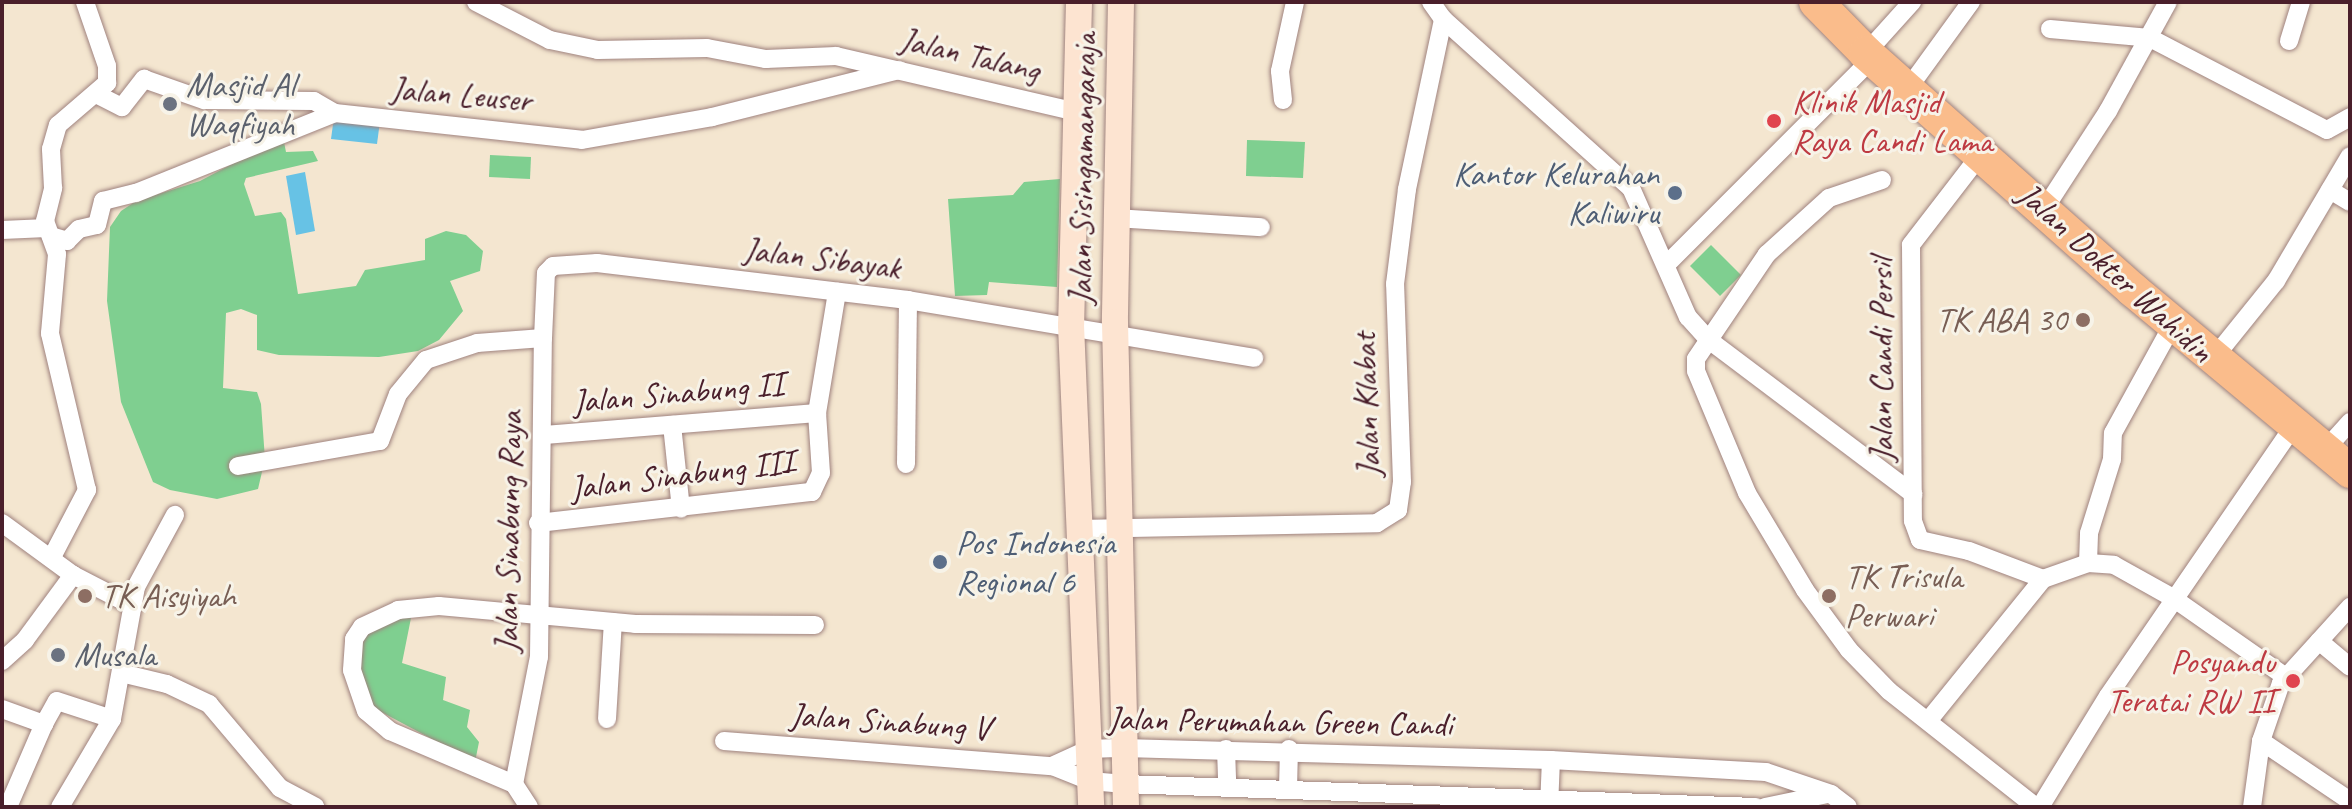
<!DOCTYPE html>
<html>
<head>
<meta charset="utf-8">
<style>
	body { margin:0 }
	#map { position:relative; width:2352px; height:809px; overflow:hidden; background:#f4e6d0; font-family:Caveat,sans-serif }
	div>[style] { position:absolute }
	[style*='--x'] { left:calc(var(--x)*1px); top:calc(var(--y)*1px); width:calc(var(--w)*1px); rotate:calc(var(--a)*1deg) }
	.green>* { inset:0; background:#7fcf90 }
	.water>* { inset:0; background:#67c2e5 }
	.roads { filter:drop-shadow(0 0 2px #9f827e) drop-shadow(0 0 2px #9f827e) }
	.street>* { height:18px; margin:-9px; padding:0 9px; transform-origin:9px; border-radius:9px; background:#fff }
	.secondary>* { height:26px; margin:-13px; padding:0 13px; transform-origin:13px; border-radius:13px; background:#fde4d1 }
	.highway>* { height:34px; margin:-17px; padding:0 17px; transform-origin:17px; border-radius:17px; background:#fabc8b }
	.dots>* { width:22px; height:22px; translate:-50% -50%; box-sizing:border-box; border:4px solid #f7f3e8; border-radius:50% }
	span { translate:-50% -50%; white-space:nowrap; text-align:center; line-height:1.15; -webkit-text-stroke:6px #f7f3e8; paint-order:stroke }
	.street-label { font-size:34px; color:#4a1f2b }
	.worship-label { font-size:34px; color:#5b616d }
	.left { translate:0 -50%; text-align:left }
	.health-label { font-size:34px; color:#be3a42 }
	.right { translate:-100% -50%; text-align:right }
	.service-label { font-size:34px; color:#4e5e75 }
	.education-label { font-size:34px; color:#785e54 }
	.frame { position:absolute; inset:0; border:4px solid #4a1f2b; pointer-events:none }
</style>
</head>
<body>
<div id="map">
	<div class="green">
		<div style="clip-path:polygon(283px 137px,286px 152px,313px 151px,318px 161px,246px 178px,244px 184px,255px 216px,281px 212px,286px 219px,298px 294px,356px 286px,365px 270px,425px 260px,425px 239px,446px 231px,466px 235px,483px 251px,480px 271px,450px 281px,463px 311px,439px 340px,418px 351px,379px 357px,279px 355px,257px 350px,257px 315px,241px 309px,226px 313px,223px 388px,257px 392px,261px 404px,265px 459px,258px 489px,217px 499px,170px 490px,153px 482px,121px 402px,107px 301px,110px 227px,121px 211px,136px 201px,200px 181px)"></div>
		<div style="clip-path:polygon(1247px 140px,1305px 142px,1303px 178px,1246px 176px)"></div>
		<div style="clip-path:polygon(490px 155px,531px 157px,530px 179px,489px 177px)"></div>
		<div style="clip-path:polygon(1060px 179px,1057px 287px,989px 282px,987px 295px,955px 296px,948px 199px,1013px 195px,1024px 182px)"></div>
		<div style="clip-path:polygon(1711px 245px,1741px 275px,1720px 296px,1690px 266px)"></div>
		<div style="clip-path:polygon(412px 613px,402px 663px,446px 677px,443px 700px,470px 710px,467px 727px,479px 742px,475px 762px,372px 707px,357px 655px,370px 628px)"></div>
	</div>
	<div class="water">
		<div style="clip-path:polygon(334px 117px,380px 121px,377px 144px,331px 139px)"></div>
		<div style="clip-path:polygon(305px 172px,315px 231px,296px 235px,286px 176px)"></div>
	</div>
	<div class="roads">
		<div class="street">
			<div style="--x:476;--y:2;--w:83;--a:27.2"></div>
			<div style="--x:550;--y:40;--w:49;--a:11.8"></div>
			<div style="--x:598;--y:50;--w:109;--a:-1.1"></div>
			<div style="--x:707;--y:48;--w:60;--a:10.6"></div>
			<div style="--x:766;--y:59;--w:70;--a:-2.5"></div>
			<div style="--x:836;--y:56;--w:247;--a:13.1"></div>
			<div style="--x:1431;--y:2;--w:21;--a:55"></div>
			<div style="--x:1443;--y:19;--w:253;--a:42"></div>
			<div style="--x:1631;--y:188;--w:141;--a:66.2"></div>
			<div style="--x:1688;--y:317;--w:31;--a:48"></div>
			<div style="--x:1709;--y:340;--w:256;--a:37"></div>
			<div style="--x:2050;--y:29;--w:100;--a:5.1"></div>
			<div style="--x:2150;--y:38;--w:199;--a:27.5"></div>
			<div style="--x:2327;--y:130;--w:26;--a:-29"></div>
			<div style="--x:2289;--y:41;--w:41;--a:-72.9"></div>
			<div style="--x:1866;--y:53;--w:69;--a:-48"></div>
			<div style="--x:1907;--y:90;--w:109;--a:-54"></div>
			<div style="--x:98;--y:95;--w:27;--a:27"></div>
			<div style="--x:122;--y:107;--w:36;--a:-52"></div>
			<div style="--x:144;--y:79;--w:64;--a:19.3"></div>
			<div style="--x:204;--y:100;--w:110;--a:0.5"></div>
			<div style="--x:314;--y:101;--w:24;--a:30"></div>
			<div style="--x:1283;--y:100;--w:29;--a:-96"></div>
			<div style="--x:1280;--y:71;--w:71;--a:-77.7"></div>
			<div style="--x:1981;--y:154;--w:115;--a:127.6"></div>
			<div style="--x:1911;--y:245;--w:276;--a:89.6"></div>
			<div style="--x:1913;--y:521;--w:20;--a:70"></div>
			<div style="--x:1920;--y:540;--w:50;--a:12.7"></div>
			<div style="--x:1969;--y:551;--w:79;--a:20.7"></div>
			<div style="--x:1882;--y:180;--w:56;--a:161.2"></div>
			<div style="--x:1829;--y:198;--w:84;--a:137.9"></div>
			<div style="--x:1767;--y:254;--w:127;--a:124.1"></div>
			<div style="--x:1696;--y:359;--w:12;--a:90"></div>
			<div style="--x:1696;--y:371;--w:132;--a:67.3"></div>
			<div style="--x:1747;--y:493;--w:113;--a:59.1"></div>
			<div style="--x:1805;--y:590;--w:74;--a:53.7"></div>
			<div style="--x:1849;--y:650;--w:57;--a:45.7"></div>
			<div style="--x:1889;--y:691;--w:187;--a:38.3"></div>
			<div style="--x:2330;--y:190;--w:23;--a:31"></div>
			<div style="--x:2045;--y:208;--w:116;--a:-57"></div>
			<div style="--x:2108;--y:111;--w:124;--a:-61.2"></div>
			<div style="--x:1116;--y:218;--w:145;--a:3.6"></div>
			<div style="--x:2;--y:230;--w:45;--a:-2.5"></div>
			<div style="--x:51;--y:236;--w:17;--a:17"></div>
			<div style="--x:67;--y:241;--w:17;--a:-45"></div>
			<div style="--x:79;--y:229;--w:18;--a:-13"></div>
			<div style="--x:97;--y:225;--w:25;--a:-76"></div>
			<div style="--x:103;--y:201;--w:34;--a:-14"></div>
			<div style="--x:136;--y:193;--w:214;--a:-21.9"></div>
			<div style="--x:335;--y:113;--w:248;--a:6.2"></div>
			<div style="--x:582;--y:140;--w:132;--a:-10"></div>
			<div style="--x:712;--y:117;--w:193;--a:-14.1"></div>
			<div style="--x:1667;--y:264;--w:291;--a:-45"></div>
			<div style="--x:2213;--y:359;--w:100;--a:-51.1"></div>
			<div style="--x:2276;--y:281;--w:145;--a:-59.4"></div>
			<div style="--x:672;--y:425;--w:84;--a:83.9"></div>
			<div style="--x:544;--y:435;--w:274;--a:-4.6"></div>
			<div style="--x:2324;--y:451;--w:39;--a:-48"></div>
			<div style="--x:906;--y:464;--w:164;--a:-89.3"></div>
			<div style="--x:238;--y:466;--w:144;--a:-10"></div>
			<div style="--x:380;--y:441;--w:50;--a:-69"></div>
			<div style="--x:398;--y:394;--w:44;--a:-50.5"></div>
			<div style="--x:426;--y:360;--w:54;--a:-18.4"></div>
			<div style="--x:477;--y:343;--w:66;--a:-4.3"></div>
			<div style="--x:2;--y:523;--w:88;--a:36.2"></div>
			<div style="--x:73;--y:575;--w:68;--a:27.3"></div>
			<div style="--x:538;--y:523;--w:276;--a:-6.5"></div>
			<div style="--x:812;--y:492;--w:21;--a:-65"></div>
			<div style="--x:821;--y:473;--w:60;--a:-93.8"></div>
			<div style="--x:817;--y:413;--w:123;--a:-80.6"></div>
			<div style="--x:1078;--y:529;--w:299;--a:-1.1"></div>
			<div style="--x:1377;--y:523;--w:25;--a:-32"></div>
			<div style="--x:1398;--y:510;--w:28;--a:-82"></div>
			<div style="--x:1402;--y:482;--w:198;--a:-92"></div>
			<div style="--x:1395;--y:284;--w:96;--a:-82.8"></div>
			<div style="--x:1407;--y:189;--w:174;--a:-78"></div>
			<div style="--x:52;--y:557;--w:76;--a:-62.4"></div>
			<div style="--x:87;--y:490;--w:161;--a:-103.3"></div>
			<div style="--x:50;--y:333;--w:79;--a:-84.9"></div>
			<div style="--x:57;--y:254;--w:35;--a:-110"></div>
			<div style="--x:45;--y:221;--w:34;--a:-76"></div>
			<div style="--x:53;--y:188;--w:39;--a:-93"></div>
			<div style="--x:51;--y:149;--w:25;--a:-74"></div>
			<div style="--x:58;--y:125;--w:65;--a:-40.6"></div>
			<div style="--x:107;--y:83;--w:17;--a:-90"></div>
			<div style="--x:107;--y:66;--w:68;--a:-109"></div>
			<div style="--x:2088;--y:563;--w:30;--a:-88"></div>
			<div style="--x:2089;--y:533;--w:77;--a:-72.7"></div>
			<div style="--x:2112;--y:459;--w:26;--a:-88"></div>
			<div style="--x:2113;--y:433;--w:124;--a:-61.2"></div>
			<div style="--x:2319;--y:641;--w:40;--a:40"></div>
			<div style="--x:2;--y:661;--w:31;--a:-42"></div>
			<div style="--x:25;--y:640;--w:81;--a:-53.6"></div>
			<div style="--x:121;--y:673;--w:47;--a:13.4"></div>
			<div style="--x:167;--y:684;--w:47;--a:25.5"></div>
			<div style="--x:209;--y:704;--w:110;--a:49.8"></div>
			<div style="--x:280;--y:788;--w:40;--a:28"></div>
			<div style="--x:2;--y:709;--w:45;--a:19.7"></div>
			<div style="--x:44;--y:724;--w:26;--a:-61"></div>
			<div style="--x:57;--y:701;--w:58;--a:18.1"></div>
			<div style="--x:112;--y:719;--w:134;--a:-79.7"></div>
			<div style="--x:136;--y:587;--w:82;--a:-61.6"></div>
			<div style="--x:607;--y:719;--w:97;--a:-86.5"></div>
			<div style="--x:1928;--y:721;--w:183;--a:-51"></div>
			<div style="--x:2043;--y:579;--w:48;--a:-19.6"></div>
			<div style="--x:2088;--y:563;--w:26;--a:4"></div>
			<div style="--x:2114;--y:565;--w:68;--a:29.2"></div>
			<div style="--x:2173;--y:598;--w:138;--a:35"></div>
			<div style="--x:724;--y:741;--w:329;--a:4.4"></div>
			<div style="--x:1052;--y:766;--w:41;--a:21.5"></div>
			<div style="--x:1090;--y:781;--w:35;--a:5"></div>
			<div style="--x:1125;--y:784;--w:631;--a:2.09"></div>
			<div style="--x:2261;--y:741;--w:107;--a:34"></div>
			<div style="--x:1226;--y:749;--w:37;--a:88"></div>
			<div style="--x:1052;--y:766;--w:41;--a:-24.7"></div>
			<div style="--x:1089;--y:749;--w:35;--a:-2"></div>
			<div style="--x:1124;--y:748;--w:427;--a:1.6"></div>
			<div style="--x:1551;--y:760;--w:215;--a:3.2"></div>
			<div style="--x:1766;--y:772;--w:69;--a:18.7"></div>
			<div style="--x:1831;--y:794;--w:21;--a:37"></div>
			<div style="--x:514;--y:784;--w:135;--a:-156.9"></div>
			<div style="--x:390;--y:731;--w:31;--a:-140"></div>
			<div style="--x:366;--y:711;--w:43;--a:-108.9"></div>
			<div style="--x:352;--y:670;--w:31;--a:-86"></div>
			<div style="--x:354;--y:639;--w:14;--a:-56"></div>
			<div style="--x:362;--y:627;--w:40;--a:-25"></div>
			<div style="--x:398;--y:610;--w:41;--a:-5.6"></div>
			<div style="--x:439;--y:606;--w:197;--a:5.2"></div>
			<div style="--x:635;--y:624;--w:180;--a:0.3"></div>
			<div style="--x:1288;--y:789;--w:40;--a:-88.6"></div>
			<div style="--x:8;--y:807;--w:90;--a:-66.6"></div>
			<div style="--x:60;--y:807;--w:102;--a:-59.4"></div>
			<div style="--x:529;--y:807;--w:27;--a:-123"></div>
			<div style="--x:514;--y:784;--w:129;--a:-78.9"></div>
			<div style="--x:539;--y:657;--w:319;--a:-89.3"></div>
			<div style="--x:543;--y:338;--w:65;--a:-87.4"></div>
			<div style="--x:546;--y:273;--w:10;--a:-45"></div>
			<div style="--x:553;--y:266;--w:44;--a:-3.9"></div>
			<div style="--x:597;--y:263;--w:313;--a:6.8"></div>
			<div style="--x:908;--y:300;--w:351;--a:9.5"></div>
			<div style="--x:1549;--y:807;--w:47;--a:-87.6"></div>
			<div style="--x:1765;--y:807;--w:64;--a:-11.7"></div>
			<div style="--x:2040;--y:807;--w:130;--a:-58.5"></div>
			<div style="--x:2108;--y:696;--w:326;--a:-55.5"></div>
			<div style="--x:2252;--y:807;--w:67;--a:-82.2"></div>
			<div style="--x:2261;--y:741;--w:61;--a:-71"></div>
			<div style="--x:2281;--y:683;--w:103;--a:-47.8"></div>
		</div>
		<div class="secondary">
			<div style="--x:1079;--y:2;--w:323;--a:91.4"></div>
			<div style="--x:1071;--y:325;--w:482;--a:87.6"></div>
			<div style="--x:1121;--y:2;--w:320;--a:91.1"></div>
			<div style="--x:1115;--y:322;--w:485;--a:88.7"></div>
		</div>
		<div class="highway">
			<div style="--x:1816;--y:2;--w:71;--a:45.6"></div>
			<div style="--x:1866;--y:53;--w:357;--a:41.6"></div>
			<div style="--x:2133;--y:290;--w:283;--a:39.8"></div>
		</div>
	</div>
	<div class="dots">
		<div style="left:170px;top:104px;background:#6b7280"></div>
		<div style="left:1774px;top:121px;background:#e0444e"></div>
		<div style="left:1675px;top:193px;background:#5c6f8a"></div>
		<div style="left:2083px;top:320px;background:#8d6e63"></div>
		<div style="left:940px;top:562px;background:#5c6f8a"></div>
		<div style="left:85px;top:596px;background:#8d6e63"></div>
		<div style="left:1829px;top:596px;background:#8d6e63"></div>
		<div style="left:58px;top:655px;background:#6b7280"></div>
		<div style="left:2293px;top:681px;background:#e0444e"></div>
	</div>
	<div class="street-label">
		<span style="left:970px;top:54px;rotate:13deg">Jalan Talang</span>
		<span style="left:461px;top:94px;rotate:5deg">Jalan Leuser</span>
		<span style="left:1082px;top:169px;rotate:-89deg">Jalan Sisingamangaraja</span>
		<span style="left:822px;top:258px;rotate:7deg">Jalan Sibayak</span>
		<span style="left:2116px;top:272px;rotate:42deg">Jalan Dokter Wahidin</span>
		<span style="left:1881px;top:360px;rotate:-90deg">Jalan Candi Persil</span>
		<span style="left:678px;top:392px;rotate:-5deg">Jalan Sinabung II</span>
		<span style="left:1366px;top:405px;rotate:-92deg">Jalan Klabat</span>
		<span style="left:682px;top:474px;rotate:-7deg">Jalan Sinabung III</span>
		<span style="left:508px;top:532px;rotate:-89deg">Jalan Sinabung Raya</span>
		<span style="left:890px;top:721px;rotate:4deg">Jalan Sinabung V</span>
		<span style="left:1280px;top:721px;rotate:1deg">Jalan Perumahan Green Candi</span>
	</div>
	<div class="worship-label">
		<span class="left" style="left:186px;top:104px">Masjid Al<br>Waqfiyah</span>
		<span class="left" style="left:74px;top:655px">Musala</span>
	</div>
	<div class="health-label">
		<span class="left" style="left:1792px;top:121px">Klinik Masjid<br>Raya Candi Lama</span>
		<span class="right" style="left:2275px;top:681px">Posyandu<br>Teratai RW II</span>
	</div>
	<div class="service-label">
		<span class="right" style="left:1659px;top:193px">Kantor Kelurahan<br>Kaliwiru</span>
		<span class="left" style="left:956px;top:562px">Pos Indonesia<br>Regional 6</span>
	</div>
	<div class="education-label">
		<span class="right" style="left:2067px;top:320px">TK ABA 30</span>
		<span class="left" style="left:1845px;top:596px">TK Trisula<br>Perwari</span>
		<span class="left" style="left:101px;top:596px">TK Aisyiyah</span>
	</div>
	<div class="frame"></div>
</div>
</body>
</html>
